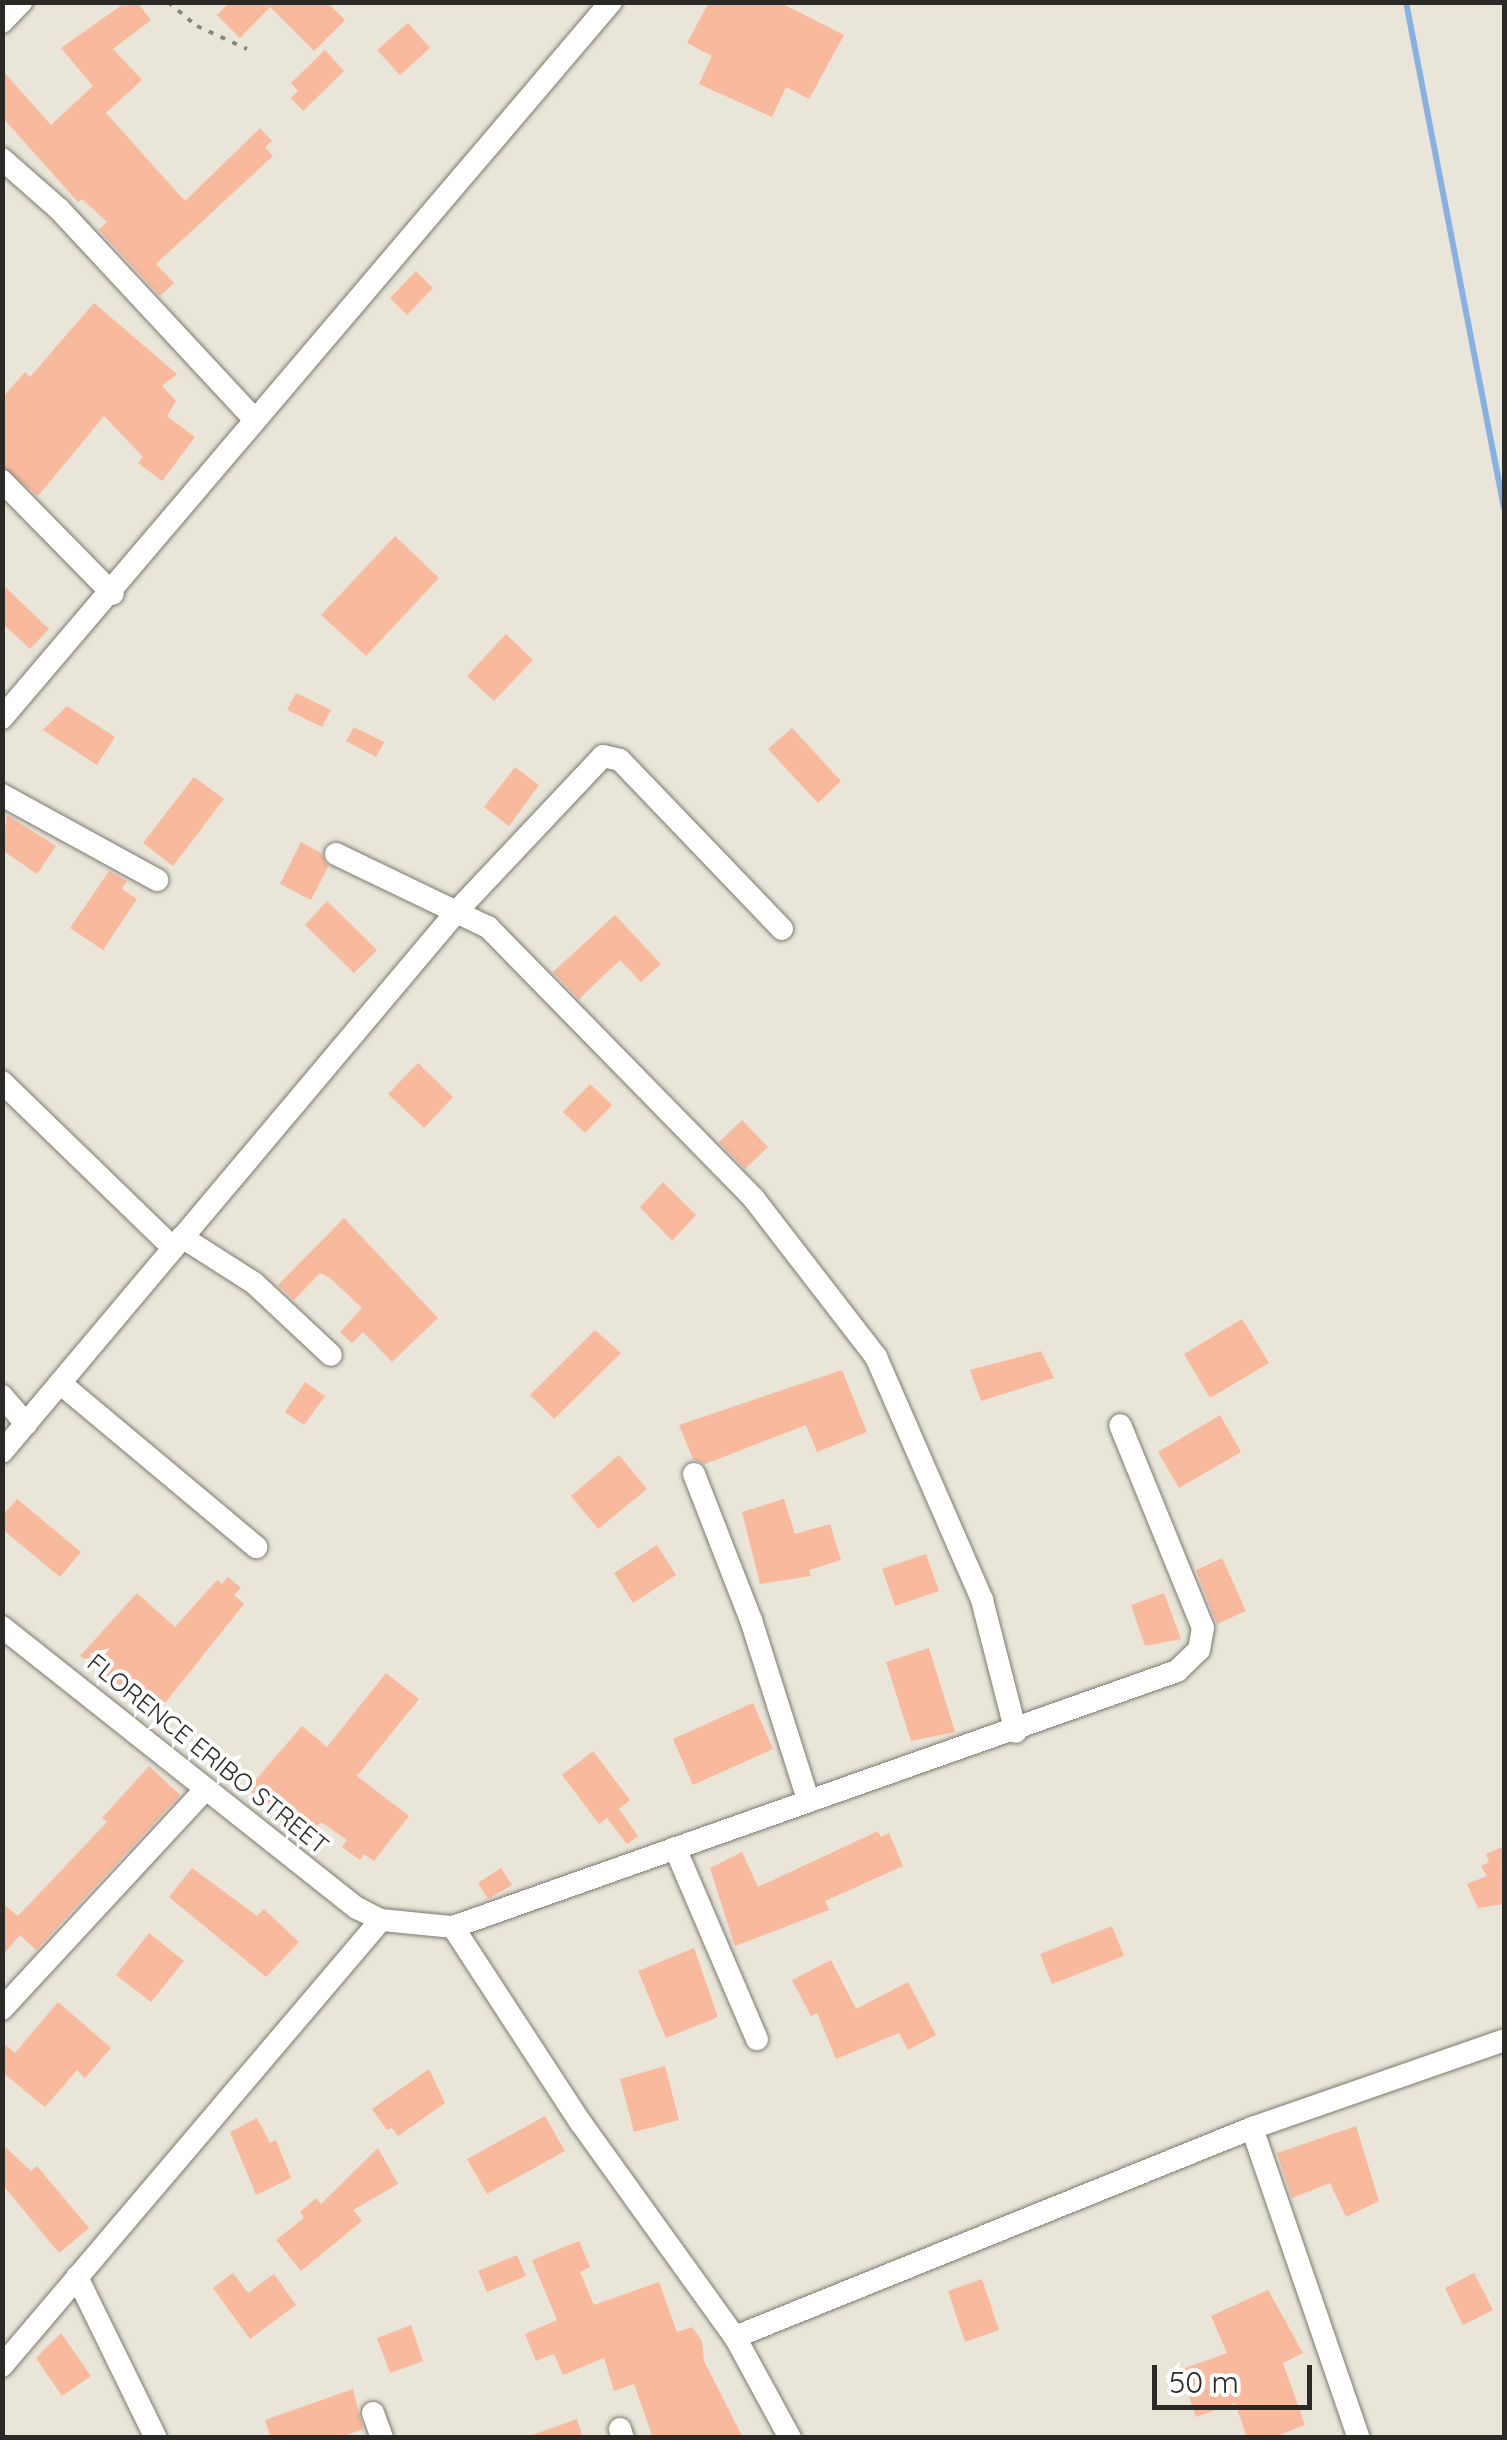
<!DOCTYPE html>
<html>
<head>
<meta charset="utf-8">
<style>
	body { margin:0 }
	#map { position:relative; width:1507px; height:2440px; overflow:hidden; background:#e9e5d9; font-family:Quicksand,sans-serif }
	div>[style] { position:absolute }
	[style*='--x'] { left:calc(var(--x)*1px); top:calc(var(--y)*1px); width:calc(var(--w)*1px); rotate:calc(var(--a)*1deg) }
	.stream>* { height:6px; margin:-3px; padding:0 3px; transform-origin:3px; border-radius:3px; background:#86b2e2 }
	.building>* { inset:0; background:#f9b99d }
	.path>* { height:4px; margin-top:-2px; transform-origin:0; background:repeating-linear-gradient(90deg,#89867e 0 5px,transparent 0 13px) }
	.roads { filter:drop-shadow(0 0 2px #7c796e) drop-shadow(0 0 2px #7c796e) }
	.minor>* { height:22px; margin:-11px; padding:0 11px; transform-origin:11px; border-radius:11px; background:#fff }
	span { translate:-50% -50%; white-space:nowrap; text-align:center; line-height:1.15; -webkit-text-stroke:8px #fff; paint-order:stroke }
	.street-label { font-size:25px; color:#2b2925 }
	.frame { position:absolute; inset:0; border:5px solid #2b2925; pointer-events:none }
	.scale { position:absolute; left:1152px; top:2365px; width:160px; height:45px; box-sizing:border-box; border:5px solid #2b2925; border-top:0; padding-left:12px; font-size:30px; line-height:35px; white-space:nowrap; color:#2b2925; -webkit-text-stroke:8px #fff; paint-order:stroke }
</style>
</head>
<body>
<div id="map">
	<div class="stream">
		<div style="--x:1406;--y:2;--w:515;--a:79.04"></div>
	</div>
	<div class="building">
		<div style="clip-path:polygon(126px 2px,137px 2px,151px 20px,113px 49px,142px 80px,106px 113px,185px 201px,260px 128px,272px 141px,265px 147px,273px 156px,156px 264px,174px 283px,160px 296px,99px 230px,107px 222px,82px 199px,78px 202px,2px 117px,2px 70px,51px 125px,93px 86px,61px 48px)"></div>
		<div style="clip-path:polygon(230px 2px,327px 2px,345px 20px,314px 51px,270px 7px,240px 38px,217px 15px)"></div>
		<div style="clip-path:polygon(709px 2px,779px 2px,844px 35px,809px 99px,786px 87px,772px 117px,699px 84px,712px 56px,687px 43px)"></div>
		<div style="clip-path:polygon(408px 23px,430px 48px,400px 75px,377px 50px)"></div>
		<div style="clip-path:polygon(325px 50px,344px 71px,303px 111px,291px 98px,298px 91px,291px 83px)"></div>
		<div style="clip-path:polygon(416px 271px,433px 288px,407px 315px,390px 298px)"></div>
		<div style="clip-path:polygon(94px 303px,177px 374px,162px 386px,176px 401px,167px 416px,195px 437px,162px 481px,138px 463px,143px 457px,104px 416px,38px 496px,2px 466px,2px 398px,25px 372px,30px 377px)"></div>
		<div style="clip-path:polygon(395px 536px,439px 578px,366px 656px,321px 615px)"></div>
		<div style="clip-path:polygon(2px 584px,49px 629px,30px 649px,2px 623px)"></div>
		<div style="clip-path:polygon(506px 634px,533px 660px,494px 701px,467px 676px)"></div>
		<div style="clip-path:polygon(296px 693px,331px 710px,322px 727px,287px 710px)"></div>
		<div style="clip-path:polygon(67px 706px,115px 737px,97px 765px,43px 730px)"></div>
		<div style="clip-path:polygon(354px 727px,384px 742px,376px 757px,346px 741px)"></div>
		<div style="clip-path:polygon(792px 728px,841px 781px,818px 803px,768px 749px)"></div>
		<div style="clip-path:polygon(515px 767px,539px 785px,509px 826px,484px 807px)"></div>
		<div style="clip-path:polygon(194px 777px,224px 799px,173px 866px,143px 843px)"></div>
		<div style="clip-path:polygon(7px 815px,56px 846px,37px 874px,2px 850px)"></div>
		<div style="clip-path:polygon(301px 842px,321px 853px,328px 867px,311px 900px,280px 884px)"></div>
		<div style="clip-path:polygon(109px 871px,127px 881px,122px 889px,137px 899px,103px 950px,70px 928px)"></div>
		<div style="clip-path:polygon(327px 901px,377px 950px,354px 973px,305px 925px)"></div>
		<div style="clip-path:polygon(615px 915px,661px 964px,641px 982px,620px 960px,579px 999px,553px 972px)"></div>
		<div style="clip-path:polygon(418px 1063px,453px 1097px,424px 1128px,388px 1094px)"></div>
		<div style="clip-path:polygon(590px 1084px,612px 1105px,585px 1133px,563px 1112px)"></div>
		<div style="clip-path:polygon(742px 1120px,768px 1147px,745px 1169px,719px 1142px)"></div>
		<div style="clip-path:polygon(663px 1182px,696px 1215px,672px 1241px,640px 1207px)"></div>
		<div style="clip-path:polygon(344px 1218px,438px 1318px,392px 1362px,363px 1332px,352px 1343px,340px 1332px,362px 1308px,330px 1278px,320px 1273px,294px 1300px,278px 1285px)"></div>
		<div style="clip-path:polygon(1242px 1319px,1269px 1363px,1210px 1398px,1184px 1354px)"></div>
		<div style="clip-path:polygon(595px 1330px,621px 1353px,554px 1419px,530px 1395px)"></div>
		<div style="clip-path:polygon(1041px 1351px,1054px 1378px,981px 1401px,970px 1370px)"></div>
		<div style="clip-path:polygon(842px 1370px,867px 1432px,817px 1452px,806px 1425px,705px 1464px,693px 1459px,679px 1425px)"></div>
		<div style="clip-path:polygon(305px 1382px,325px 1396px,304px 1425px,285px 1412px)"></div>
		<div style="clip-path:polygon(1220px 1415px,1241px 1452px,1179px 1488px,1158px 1452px)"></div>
		<div style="clip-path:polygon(619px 1455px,647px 1489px,598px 1529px,571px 1496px)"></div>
		<div style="clip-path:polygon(17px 1499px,81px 1552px,60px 1577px,2px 1529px,2px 1516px)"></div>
		<div style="clip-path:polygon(784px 1499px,795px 1534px,830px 1524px,841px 1560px,809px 1570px,811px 1576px,760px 1584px,742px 1512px)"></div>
		<div style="clip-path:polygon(657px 1545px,676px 1575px,633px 1603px,614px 1573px)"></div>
		<div style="clip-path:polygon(926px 1554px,939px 1591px,895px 1606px,882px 1569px)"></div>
		<div style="clip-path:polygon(1222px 1558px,1246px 1611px,1217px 1624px,1196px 1570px)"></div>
		<div style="clip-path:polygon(228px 1577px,241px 1588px,234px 1595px,244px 1604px,157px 1713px,80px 1656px,137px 1593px,175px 1627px,217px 1580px,222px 1584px)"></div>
		<div style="clip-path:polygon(1164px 1593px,1181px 1639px,1145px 1646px,1131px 1605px)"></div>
		<div style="clip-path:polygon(929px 1648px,955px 1732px,911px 1741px,886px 1662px)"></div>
		<div style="clip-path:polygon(386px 1673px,419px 1699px,357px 1776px,409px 1816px,374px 1861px,364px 1854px,360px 1860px,342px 1847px,347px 1840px,321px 1822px,301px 1843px,248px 1789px,302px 1726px,327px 1747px)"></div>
		<div style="clip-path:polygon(753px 1703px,773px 1749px,693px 1785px,673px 1739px)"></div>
		<div style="clip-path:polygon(593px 1751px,630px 1800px,619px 1809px,638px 1836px,627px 1844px,607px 1818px,599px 1824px,562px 1775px)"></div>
		<div style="clip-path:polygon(149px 1766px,180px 1795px,36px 1950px,20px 1935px,2px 1956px,2px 1903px,18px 1916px,107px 1822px,102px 1818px)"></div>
		<div style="clip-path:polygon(878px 1831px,881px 1837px,889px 1833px,903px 1866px,825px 1901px,829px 1910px,735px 1946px,710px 1868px,742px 1852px,758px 1887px)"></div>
		<div style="clip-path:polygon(1504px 1846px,1504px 1904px,1478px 1908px,1467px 1884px,1487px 1876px,1481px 1866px,1489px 1862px,1486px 1854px)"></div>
		<div style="clip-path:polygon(192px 1868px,257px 1916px,264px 1909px,299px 1942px,266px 1977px,169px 1897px)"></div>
		<div style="clip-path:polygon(501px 1868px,512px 1885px,488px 1899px,478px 1883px)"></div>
		<div style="clip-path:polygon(1112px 1926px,1124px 1956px,1052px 1984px,1040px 1954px)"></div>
		<div style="clip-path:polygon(149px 1933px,184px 1961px,151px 2002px,116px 1975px)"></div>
		<div style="clip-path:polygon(694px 1948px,718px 2017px,666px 2038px,638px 1971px)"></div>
		<div style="clip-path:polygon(831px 1960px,856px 2009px,908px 1982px,936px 2035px,908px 2050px,899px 2033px,836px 2059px,817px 2013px,811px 2016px,792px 1980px)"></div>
		<div style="clip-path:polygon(58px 2002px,111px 2048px,85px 2078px,77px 2070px,45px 2107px,2px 2072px,2px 2042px,15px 2053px)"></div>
		<div style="clip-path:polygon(665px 2066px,679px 2120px,634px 2132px,620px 2079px)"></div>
		<div style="clip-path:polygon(429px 2069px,445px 2103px,398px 2136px,392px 2128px,387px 2130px,372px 2109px)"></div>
		<div style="clip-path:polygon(545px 2116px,565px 2151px,487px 2194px,467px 2159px)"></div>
		<div style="clip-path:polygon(257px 2118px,270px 2143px,276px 2140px,291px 2178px,256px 2195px,230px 2132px)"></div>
		<div style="clip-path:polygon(1356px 2126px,1379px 2201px,1346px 2217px,1330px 2183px,1292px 2198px,1277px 2153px)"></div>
		<div style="clip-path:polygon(2px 2144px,31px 2171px,37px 2166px,89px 2228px,59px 2253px,2px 2184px)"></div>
		<div style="clip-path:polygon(378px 2148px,398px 2184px,353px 2210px,362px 2221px,301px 2271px,276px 2240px,304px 2218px,300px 2212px,316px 2198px,321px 2204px)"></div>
		<div style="clip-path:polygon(579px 2241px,590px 2267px,580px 2272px,594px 2305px,659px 2282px,677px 2332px,692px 2327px,702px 2341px,704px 2361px,743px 2438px,653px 2438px,634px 2384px,614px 2391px,604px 2358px,563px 2375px,554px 2354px,536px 2361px,525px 2334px,557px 2320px,532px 2260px)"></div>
		<div style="clip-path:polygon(517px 2255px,526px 2276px,487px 2292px,478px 2271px)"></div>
		<div style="clip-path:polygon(233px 2273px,248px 2293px,274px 2274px,296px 2305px,250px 2339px,213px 2288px)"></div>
		<div style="clip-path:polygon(1474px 2273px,1493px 2310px,1463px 2325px,1445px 2288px)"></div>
		<div style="clip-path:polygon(982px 2279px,999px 2330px,965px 2342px,948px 2291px)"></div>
		<div style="clip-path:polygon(1268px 2290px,1303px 2353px,1283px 2363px,1305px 2425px,1272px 2438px,1247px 2438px,1235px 2403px,1196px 2417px,1180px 2370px,1227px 2353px,1211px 2316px)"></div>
		<div style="clip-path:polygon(411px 2325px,423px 2361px,390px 2373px,377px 2338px)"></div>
		<div style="clip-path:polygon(61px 2333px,91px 2376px,62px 2396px,36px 2358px)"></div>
		<div style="clip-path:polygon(353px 2389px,363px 2429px,339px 2438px,271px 2438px,265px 2420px)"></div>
		<div style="clip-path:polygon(577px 2419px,583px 2438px,532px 2438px,532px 2435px)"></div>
	</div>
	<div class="path">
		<div style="--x:168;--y:2;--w:38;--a:40"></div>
		<div style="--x:197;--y:26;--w:55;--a:24.7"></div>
	</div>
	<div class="roads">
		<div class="minor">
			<div style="--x:2;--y:22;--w:28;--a:-46"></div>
			<div style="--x:2;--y:159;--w:76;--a:41.3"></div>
			<div style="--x:59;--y:209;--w:285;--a:47.1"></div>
			<div style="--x:2;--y:481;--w:158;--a:45.5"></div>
			<div style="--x:2;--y:718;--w:940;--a:-49.62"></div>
			<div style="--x:2;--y:795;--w:177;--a:28.7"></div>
			<div style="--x:336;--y:854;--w:169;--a:25.7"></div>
			<div style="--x:488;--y:927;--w:380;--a:45.6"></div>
			<div style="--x:754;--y:1199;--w:200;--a:52.3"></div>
			<div style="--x:876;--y:1357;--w:265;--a:66.4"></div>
			<div style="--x:982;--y:1600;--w:136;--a:75.6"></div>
			<div style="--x:2;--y:1082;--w:238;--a:44.1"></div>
			<div style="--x:182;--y:1237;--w:85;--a:32.6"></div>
			<div style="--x:254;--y:1283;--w:105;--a:43.1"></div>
			<div style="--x:60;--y:1383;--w:256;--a:39.9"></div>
			<div style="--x:2;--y:1396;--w:37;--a:49"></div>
			<div style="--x:2;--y:1452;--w:707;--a:-49.93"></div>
			<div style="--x:457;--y:911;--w:213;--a:-46.7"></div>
			<div style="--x:603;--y:756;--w:17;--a:13"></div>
			<div style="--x:620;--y:760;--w:234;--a:46.2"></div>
			<div style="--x:694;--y:1474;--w:157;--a:68.7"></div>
			<div style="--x:751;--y:1620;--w:189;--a:72.4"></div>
			<div style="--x:2;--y:1627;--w:453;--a:38.4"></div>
			<div style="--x:357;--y:1908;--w:27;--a:27"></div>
			<div style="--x:381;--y:1920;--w:72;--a:5.6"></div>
			<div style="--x:453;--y:1927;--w:234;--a:56.9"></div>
			<div style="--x:581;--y:2123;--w:264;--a:54.3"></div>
			<div style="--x:735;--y:2337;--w:115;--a:61.4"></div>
			<div style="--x:675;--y:1848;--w:208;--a:66.8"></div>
			<div style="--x:453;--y:1927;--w:768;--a:-19.47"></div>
			<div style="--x:1177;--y:1671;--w:30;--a:-44"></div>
			<div style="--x:1199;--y:1650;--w:22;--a:-80"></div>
			<div style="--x:1203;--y:1628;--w:219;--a:-112.2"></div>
			<div style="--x:2;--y:2009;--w:300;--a:-47.2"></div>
			<div style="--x:1252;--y:2128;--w:328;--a:71"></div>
			<div style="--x:77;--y:2277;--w:179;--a:63.9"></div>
			<div style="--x:735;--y:2337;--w:558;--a:-22.01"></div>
			<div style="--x:1252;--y:2128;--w:267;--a:-19.2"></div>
			<div style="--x:2;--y:2366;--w:585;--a:-49.64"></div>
			<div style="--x:373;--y:2413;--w:27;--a:70"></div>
			<div style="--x:620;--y:2429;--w:9;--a:72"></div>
		</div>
	</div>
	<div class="street-label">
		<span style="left:208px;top:1754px;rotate:39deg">FLORENCE ERIBO STREET</span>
	</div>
	<div class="frame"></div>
	<div class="scale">50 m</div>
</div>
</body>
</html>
